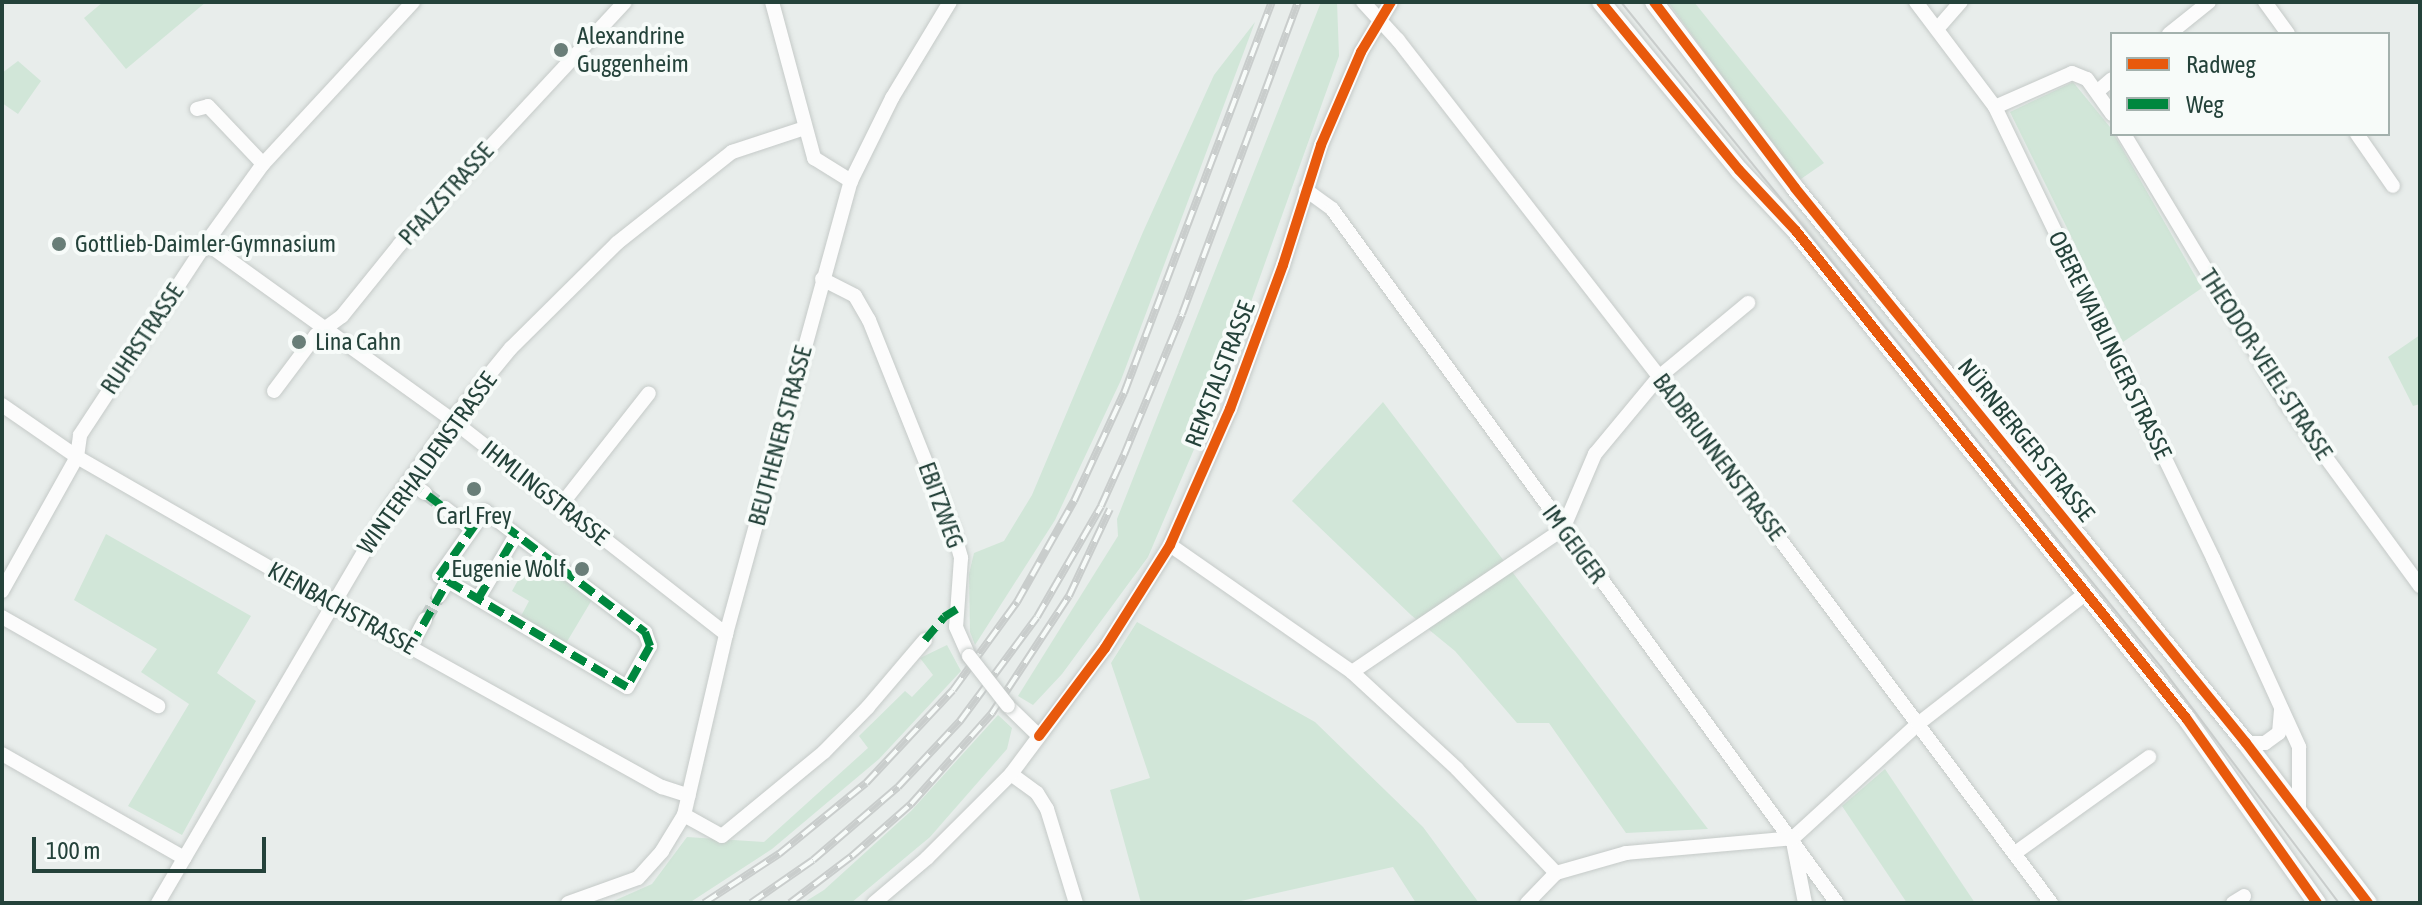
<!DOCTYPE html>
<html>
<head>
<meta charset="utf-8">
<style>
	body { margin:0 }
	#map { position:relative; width:2422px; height:905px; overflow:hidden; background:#e8edeb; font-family:"Asap Condensed",sans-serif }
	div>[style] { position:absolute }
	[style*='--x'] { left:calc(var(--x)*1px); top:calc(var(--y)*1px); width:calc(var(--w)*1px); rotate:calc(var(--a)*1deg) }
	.green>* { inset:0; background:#d1e6d8 }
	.street-tunnel>* { height:14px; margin-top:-7px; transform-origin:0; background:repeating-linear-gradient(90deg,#c1cbc8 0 14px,transparent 0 21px) }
	.roads { filter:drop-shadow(0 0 2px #c5cac8) drop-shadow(0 0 2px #c5cac8) }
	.street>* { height:14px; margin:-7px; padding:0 7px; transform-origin:7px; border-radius:7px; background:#fcfcfc }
	.secondary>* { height:18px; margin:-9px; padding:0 9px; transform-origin:9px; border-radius:9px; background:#fcfcfc }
	.tram>* { height:2px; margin:-1px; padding:0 1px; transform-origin:1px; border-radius:1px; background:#c9cdcc }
	.rail>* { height:8px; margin-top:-4px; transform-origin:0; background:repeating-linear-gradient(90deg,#f7fbf9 0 15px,#c9cdcc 0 30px); box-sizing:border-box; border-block:2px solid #c9cdcc }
	.bridges { filter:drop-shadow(0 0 2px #c5cac8) drop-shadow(0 0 2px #c5cac8) }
	.street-bridge>* { height:14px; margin:-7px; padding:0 7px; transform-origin:7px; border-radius:7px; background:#fcfcfc }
	.quiet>* { height:8px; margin-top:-4px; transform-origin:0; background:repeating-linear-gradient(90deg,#00873e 0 16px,transparent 0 24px) }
	.cycleway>* { height:10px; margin:-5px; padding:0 5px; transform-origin:5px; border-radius:5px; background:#e8590c }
	.dots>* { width:22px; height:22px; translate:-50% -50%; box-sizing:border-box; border:4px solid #f7fbf9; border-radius:50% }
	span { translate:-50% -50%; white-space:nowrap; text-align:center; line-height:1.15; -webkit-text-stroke:8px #f7fbf9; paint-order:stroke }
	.poi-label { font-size:24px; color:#24423a }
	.left { translate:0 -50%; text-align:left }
	.right { translate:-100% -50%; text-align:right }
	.street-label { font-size:24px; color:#24423a }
	.frame { position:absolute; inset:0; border:4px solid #24423a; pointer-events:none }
	.legend { position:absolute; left:2110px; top:32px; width:280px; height:104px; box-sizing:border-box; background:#f7fbf9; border:2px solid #a3b1ad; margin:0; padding:10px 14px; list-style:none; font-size:24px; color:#24423a }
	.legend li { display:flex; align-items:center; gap:16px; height:40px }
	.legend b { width:40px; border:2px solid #a3b1ad }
	.scale { position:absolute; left:32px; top:837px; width:234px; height:36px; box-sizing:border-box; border:4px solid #24423a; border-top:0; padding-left:10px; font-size:24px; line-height:28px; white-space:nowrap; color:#24423a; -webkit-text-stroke:6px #f7fbf9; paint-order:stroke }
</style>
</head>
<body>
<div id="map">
	<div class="green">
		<div style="clip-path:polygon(103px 2px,206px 2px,126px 69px,84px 18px)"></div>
		<div style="clip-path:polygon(1321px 2px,1337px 2px,1339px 56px,1221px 386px,1148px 557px,1062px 674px,1033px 705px,1018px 696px,1118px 536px,1117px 519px)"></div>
		<div style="clip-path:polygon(1668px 2px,1694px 2px,1824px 163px,1798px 181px)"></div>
		<div style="clip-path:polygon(1255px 22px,1121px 380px,1055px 520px,975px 645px,970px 632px,969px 574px,974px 553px,1004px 541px,1032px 495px,1143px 232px,1214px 75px)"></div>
		<div style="clip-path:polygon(18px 61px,41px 81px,18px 114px,2px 103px,2px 73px)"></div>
		<div style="clip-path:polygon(2073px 82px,2110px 127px,2202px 288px,2123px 342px,2010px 112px)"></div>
		<div style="clip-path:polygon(2420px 335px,2420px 404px,2413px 406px,2388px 357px)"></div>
		<div style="clip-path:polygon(1383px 402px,1708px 829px,1626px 833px,1549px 723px,1517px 723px,1455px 651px,1411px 615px,1292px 501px)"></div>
		<div style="clip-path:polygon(106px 534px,251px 616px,217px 673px,256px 701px,182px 835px,128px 806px,189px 704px,141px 672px,157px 649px,74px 600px)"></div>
		<div style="clip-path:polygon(532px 555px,593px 598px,565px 645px,520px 618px,529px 601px,512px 591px)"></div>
		<div style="clip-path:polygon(1137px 622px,1315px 722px,1423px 827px,1479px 903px,1416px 903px,1393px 867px,1232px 903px,1141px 903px,1110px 790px,1150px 778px,1111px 663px)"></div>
		<div style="clip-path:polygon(947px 645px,961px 671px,879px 759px,772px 849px,689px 903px,609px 903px,652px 884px,687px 837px,764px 842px,868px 748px,859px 736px,905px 691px,912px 697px,933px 675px,920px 658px)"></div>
		<div style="clip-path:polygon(998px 715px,1012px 728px,1007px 749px,930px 837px,851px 903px,803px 903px,824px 890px,911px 811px)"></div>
		<div style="clip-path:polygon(1885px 769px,1975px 903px,1907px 903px,1842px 806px)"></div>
	</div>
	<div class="street-tunnel">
		<div style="--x:425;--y:493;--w:25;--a:37"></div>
		<div style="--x:425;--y:620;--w:28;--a:-60"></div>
	</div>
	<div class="roads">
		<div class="street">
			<div style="--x:772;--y:2;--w:162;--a:74.9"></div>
			<div style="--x:814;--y:158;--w:44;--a:31.9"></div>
			<div style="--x:1363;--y:2;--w:52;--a:47.4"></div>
			<div style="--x:1398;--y:40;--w:426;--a:52.2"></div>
			<div style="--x:1659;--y:377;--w:656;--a:53.3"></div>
			<div style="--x:1916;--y:2;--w:131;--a:53"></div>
			<div style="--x:1995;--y:107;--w:501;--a:64.2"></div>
			<div style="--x:2213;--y:558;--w:208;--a:65.5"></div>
			<div style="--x:2299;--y:747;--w:64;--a:90"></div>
			<div style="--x:2265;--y:2;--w:39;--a:54"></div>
			<div style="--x:1938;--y:28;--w:35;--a:-49"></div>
			<div style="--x:2169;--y:34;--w:51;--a:-38.7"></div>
			<div style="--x:2098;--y:91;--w:18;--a:-41"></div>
			<div style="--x:1995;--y:107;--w:84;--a:-23.8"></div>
			<div style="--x:2072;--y:73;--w:16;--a:22"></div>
			<div style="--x:2087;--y:79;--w:43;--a:54.5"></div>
			<div style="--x:197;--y:109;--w:11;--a:-15"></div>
			<div style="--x:208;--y:106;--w:80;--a:46.5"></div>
			<div style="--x:2124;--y:134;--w:319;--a:58.9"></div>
			<div style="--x:2289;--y:407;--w:222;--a:53.8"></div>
			<div style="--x:2357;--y:134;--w:63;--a:55.3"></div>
			<div style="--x:1306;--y:190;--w:32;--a:36"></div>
			<div style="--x:1332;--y:209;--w:858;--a:53.96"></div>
			<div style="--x:206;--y:243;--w:303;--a:35.7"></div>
			<div style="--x:452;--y:420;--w:348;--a:38"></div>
			<div style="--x:822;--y:279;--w:37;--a:27"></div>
			<div style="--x:855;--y:296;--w:28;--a:60"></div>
			<div style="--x:869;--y:320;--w:229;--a:68.2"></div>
			<div style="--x:954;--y:533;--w:26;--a:74"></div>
			<div style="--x:961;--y:558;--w:69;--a:94.1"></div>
			<div style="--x:956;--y:627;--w:32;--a:66"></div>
			<div style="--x:274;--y:391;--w:70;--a:-53.1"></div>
			<div style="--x:316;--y:335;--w:32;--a:-36"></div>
			<div style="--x:342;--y:316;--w:92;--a:-51.1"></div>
			<div style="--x:400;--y:244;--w:330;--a:-47.1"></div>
			<div style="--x:2;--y:405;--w:91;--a:34.7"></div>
			<div style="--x:77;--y:457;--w:293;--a:29.9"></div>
			<div style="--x:331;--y:603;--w:379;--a:29.1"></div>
			<div style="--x:662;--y:787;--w:28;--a:18"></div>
			<div style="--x:409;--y:481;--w:20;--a:37"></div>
			<div style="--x:561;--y:505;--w:142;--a:-51.8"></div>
			<div style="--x:445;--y:508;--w:34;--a:38"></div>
			<div style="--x:485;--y:511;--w:201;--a:37.1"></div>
			<div style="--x:645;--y:632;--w:15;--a:70"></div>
			<div style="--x:650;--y:646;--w:47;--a:119.3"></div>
			<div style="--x:627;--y:687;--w:218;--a:-149.4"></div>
			<div style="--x:439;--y:576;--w:80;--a:-54.7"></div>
			<div style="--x:1170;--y:545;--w:222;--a:34.9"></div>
			<div style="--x:1352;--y:672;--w:143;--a:42.7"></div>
			<div style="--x:1457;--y:769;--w:144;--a:46.4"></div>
			<div style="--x:2;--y:591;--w:154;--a:-60.8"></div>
			<div style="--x:77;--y:457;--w:22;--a:-82"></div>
			<div style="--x:80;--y:435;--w:230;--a:-56.7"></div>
			<div style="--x:206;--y:243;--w:97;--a:-54.2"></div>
			<div style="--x:263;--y:164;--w:221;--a:-47.2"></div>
			<div style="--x:439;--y:596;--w:17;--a:-59"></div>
			<div style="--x:478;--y:599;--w:74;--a:-59.3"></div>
			<div style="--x:2;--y:617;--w:180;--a:29.7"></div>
			<div style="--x:411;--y:646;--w:30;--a:-62"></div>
			<div style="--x:1352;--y:672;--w:255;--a:-34.1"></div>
			<div style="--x:1563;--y:529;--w:82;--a:-66.9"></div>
			<div style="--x:1595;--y:454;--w:100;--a:-50.3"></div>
			<div style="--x:1659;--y:377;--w:116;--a:-39.7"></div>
			<div style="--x:1008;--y:706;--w:43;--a:44.1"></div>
			<div style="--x:2246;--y:743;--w:19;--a:0"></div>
			<div style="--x:2265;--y:743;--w:17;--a:-36"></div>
			<div style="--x:2279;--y:733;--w:23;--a:-85"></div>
			<div style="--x:2;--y:754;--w:210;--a:29.7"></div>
			<div style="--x:1011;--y:774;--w:32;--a:36"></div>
			<div style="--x:1037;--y:793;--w:19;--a:58"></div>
			<div style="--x:1047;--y:809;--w:98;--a:72.9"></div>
			<div style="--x:684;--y:815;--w:43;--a:28.9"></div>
			<div style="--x:722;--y:836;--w:132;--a:-39.5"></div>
			<div style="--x:824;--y:752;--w:63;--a:-45.6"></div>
			<div style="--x:868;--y:707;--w:88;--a:-49.6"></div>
			<div style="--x:1793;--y:838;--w:169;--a:-42.4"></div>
			<div style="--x:1918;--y:724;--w:213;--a:-37.9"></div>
			<div style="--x:1794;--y:847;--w:57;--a:78.9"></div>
			<div style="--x:2015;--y:853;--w:165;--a:-35.6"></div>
			<div style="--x:158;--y:903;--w:457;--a:-59.6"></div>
			<div style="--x:389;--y:509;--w:109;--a:-54.7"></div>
			<div style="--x:452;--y:420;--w:93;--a:-50.7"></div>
			<div style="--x:511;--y:348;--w:149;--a:-44.7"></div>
			<div style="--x:617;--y:243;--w:147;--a:-38.4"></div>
			<div style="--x:732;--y:152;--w:77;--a:-18.2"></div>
			<div style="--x:568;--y:903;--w:74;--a:-19.7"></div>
			<div style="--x:638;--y:878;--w:36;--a:-48"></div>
			<div style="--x:662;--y:851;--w:42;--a:-58.6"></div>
			<div style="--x:684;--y:815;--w:186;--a:-76.9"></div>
			<div style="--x:726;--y:634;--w:470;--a:-74.6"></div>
			<div style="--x:851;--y:181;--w:93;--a:-63.7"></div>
			<div style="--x:892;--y:98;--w:112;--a:-58.9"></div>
			<div style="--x:874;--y:903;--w:70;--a:-40.3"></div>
			<div style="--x:927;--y:858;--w:119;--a:-45"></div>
			<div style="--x:1011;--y:774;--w:157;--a:-53.3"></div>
			<div style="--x:1105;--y:648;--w:122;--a:-57.7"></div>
			<div style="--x:1170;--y:545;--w:149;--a:-66.2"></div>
			<div style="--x:1230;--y:409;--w:153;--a:-69.8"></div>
			<div style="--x:1283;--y:265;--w:126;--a:-72.4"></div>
			<div style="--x:1321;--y:145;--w:101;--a:-66.7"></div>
			<div style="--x:1361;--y:52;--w:58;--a:-59"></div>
			<div style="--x:1527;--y:903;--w:42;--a:-46"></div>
			<div style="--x:1556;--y:873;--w:73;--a:-15.9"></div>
			<div style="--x:1626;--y:853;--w:168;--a:-5.1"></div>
			<div style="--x:2233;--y:903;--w:13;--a:-32"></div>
		</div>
		<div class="secondary">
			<div style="--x:1601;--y:2;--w:217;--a:50.6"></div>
			<div style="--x:1739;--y:170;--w:83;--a:46.9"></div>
			<div style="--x:1796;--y:231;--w:624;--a:51.31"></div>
			<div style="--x:2186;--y:718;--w:227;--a:54.7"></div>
			<div style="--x:1654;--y:2;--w:233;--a:52.8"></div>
			<div style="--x:1795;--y:188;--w:715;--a:50.9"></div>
			<div style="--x:2246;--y:743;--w:201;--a:52.7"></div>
		</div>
	</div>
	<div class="tram">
		<div style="--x:1621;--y:2;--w:857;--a:50.92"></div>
		<div style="--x:2161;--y:667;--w:296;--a:53"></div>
	</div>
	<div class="rail">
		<div style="--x:704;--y:903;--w:90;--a:-33.2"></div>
		<div style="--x:779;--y:854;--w:112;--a:-39.2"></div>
		<div style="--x:866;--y:783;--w:127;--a:-46.9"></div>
		<div style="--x:953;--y:690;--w:109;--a:-54"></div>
		<div style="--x:1017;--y:602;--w:116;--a:-60.6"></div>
		<div style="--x:1074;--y:501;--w:119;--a:-65.2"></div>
		<div style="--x:1124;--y:393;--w:418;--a:-69.3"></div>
		<div style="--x:751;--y:903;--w:75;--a:-34.7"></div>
		<div style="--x:813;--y:860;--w:112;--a:-40.7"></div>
		<div style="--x:898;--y:787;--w:91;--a:-46.8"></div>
		<div style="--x:960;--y:721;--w:129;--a:-53.5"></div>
		<div style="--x:1037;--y:617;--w:128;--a:-60"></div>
		<div style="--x:1101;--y:506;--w:56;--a:-65.7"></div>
		<div style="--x:1124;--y:455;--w:152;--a:-67.6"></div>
		<div style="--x:1182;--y:314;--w:333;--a:-69.6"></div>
		<div style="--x:790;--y:903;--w:78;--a:-37.2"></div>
		<div style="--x:852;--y:856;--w:79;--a:-41.4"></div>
		<div style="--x:911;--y:804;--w:122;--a:-48.3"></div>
		<div style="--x:992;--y:713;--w:140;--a:-56.7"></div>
		<div style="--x:1069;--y:596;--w:96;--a:-64.8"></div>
	</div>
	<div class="bridges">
		<div class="street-bridge">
			<div style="--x:969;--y:656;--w:63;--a:52"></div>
		</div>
	</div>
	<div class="quiet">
		<div style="--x:409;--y:481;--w:79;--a:37.3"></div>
		<div style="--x:485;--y:511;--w:201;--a:37.1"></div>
		<div style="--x:645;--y:632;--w:15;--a:70"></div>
		<div style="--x:650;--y:646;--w:47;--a:119.3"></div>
		<div style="--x:627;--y:687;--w:218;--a:-149.4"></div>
		<div style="--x:439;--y:576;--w:80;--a:-54.7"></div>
		<div style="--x:478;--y:599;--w:74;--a:-59.3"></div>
		<div style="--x:925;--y:640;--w:30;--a:-50"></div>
		<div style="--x:944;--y:617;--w:15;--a:-32"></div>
		<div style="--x:411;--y:646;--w:75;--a:-60.4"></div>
	</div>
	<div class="cycleway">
		<div style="--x:1601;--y:2;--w:217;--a:50.6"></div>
		<div style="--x:1739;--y:170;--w:83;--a:46.9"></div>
		<div style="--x:1796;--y:231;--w:624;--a:51.31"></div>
		<div style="--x:2186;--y:718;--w:227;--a:54.7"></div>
		<div style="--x:1654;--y:2;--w:233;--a:52.8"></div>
		<div style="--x:1795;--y:188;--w:715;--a:50.9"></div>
		<div style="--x:2246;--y:743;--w:201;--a:52.7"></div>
		<div style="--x:1039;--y:736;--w:110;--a:-53.1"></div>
		<div style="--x:1105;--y:648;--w:122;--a:-57.7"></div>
		<div style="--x:1170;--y:545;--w:149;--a:-66.2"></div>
		<div style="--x:1230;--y:409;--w:153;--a:-69.8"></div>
		<div style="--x:1283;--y:265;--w:126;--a:-72.4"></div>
		<div style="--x:1321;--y:145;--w:101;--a:-66.7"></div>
		<div style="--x:1361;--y:52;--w:58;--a:-59"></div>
	</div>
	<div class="dots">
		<div style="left:561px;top:50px;background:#697e78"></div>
		<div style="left:59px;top:244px;background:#697e78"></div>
		<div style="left:299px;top:342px;background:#697e78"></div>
		<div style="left:474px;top:489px;background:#697e78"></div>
		<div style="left:582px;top:569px;background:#697e78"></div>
	</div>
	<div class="poi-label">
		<span class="left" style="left:577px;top:50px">Alexandrine<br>Guggenheim</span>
		<span class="left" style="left:75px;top:244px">Gottlieb-Daimler-Gymnasium</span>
		<span class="left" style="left:315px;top:342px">Lina Cahn</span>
		<span style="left:474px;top:516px">Carl Frey</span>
		<span class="right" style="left:566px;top:569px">Eugenie Wolf</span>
	</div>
	<div class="street-label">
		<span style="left:446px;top:194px;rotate:-48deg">PFALZSTRASSE</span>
		<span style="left:142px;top:339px;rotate:-56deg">RUHRSTRASSE</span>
		<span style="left:2110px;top:345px;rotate:64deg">OBERE WAIBLINGER STRASSE</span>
		<span style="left:2266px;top:364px;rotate:57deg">THEODOR-VEIEL-STRASSE</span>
		<span style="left:1220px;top:374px;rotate:-69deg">REMSTALSTRASSE</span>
		<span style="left:780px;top:436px;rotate:-75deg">BEUTHENER STRASSE</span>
		<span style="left:2026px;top:440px;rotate:51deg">NÜRNBERGER STRASSE</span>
		<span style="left:1719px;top:457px;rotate:53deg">BADBRUNNENSTRASSE</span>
		<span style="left:427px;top:463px;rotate:-54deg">WINTERHALDENSTRASSE</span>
		<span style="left:545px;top:493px;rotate:38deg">IHMLINGSTRASSE</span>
		<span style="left:941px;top:505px;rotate:70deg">EBITZWEG</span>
		<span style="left:1574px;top:544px;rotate:54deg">IM GEIGER</span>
		<span style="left:342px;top:608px;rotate:29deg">KIENBACHSTRASSE</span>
	</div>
	<div class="frame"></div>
	<ul class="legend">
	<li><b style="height:10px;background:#e8590c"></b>Radweg</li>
	<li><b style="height:10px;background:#00873e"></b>Weg</li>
	</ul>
	<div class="scale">100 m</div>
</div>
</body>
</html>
